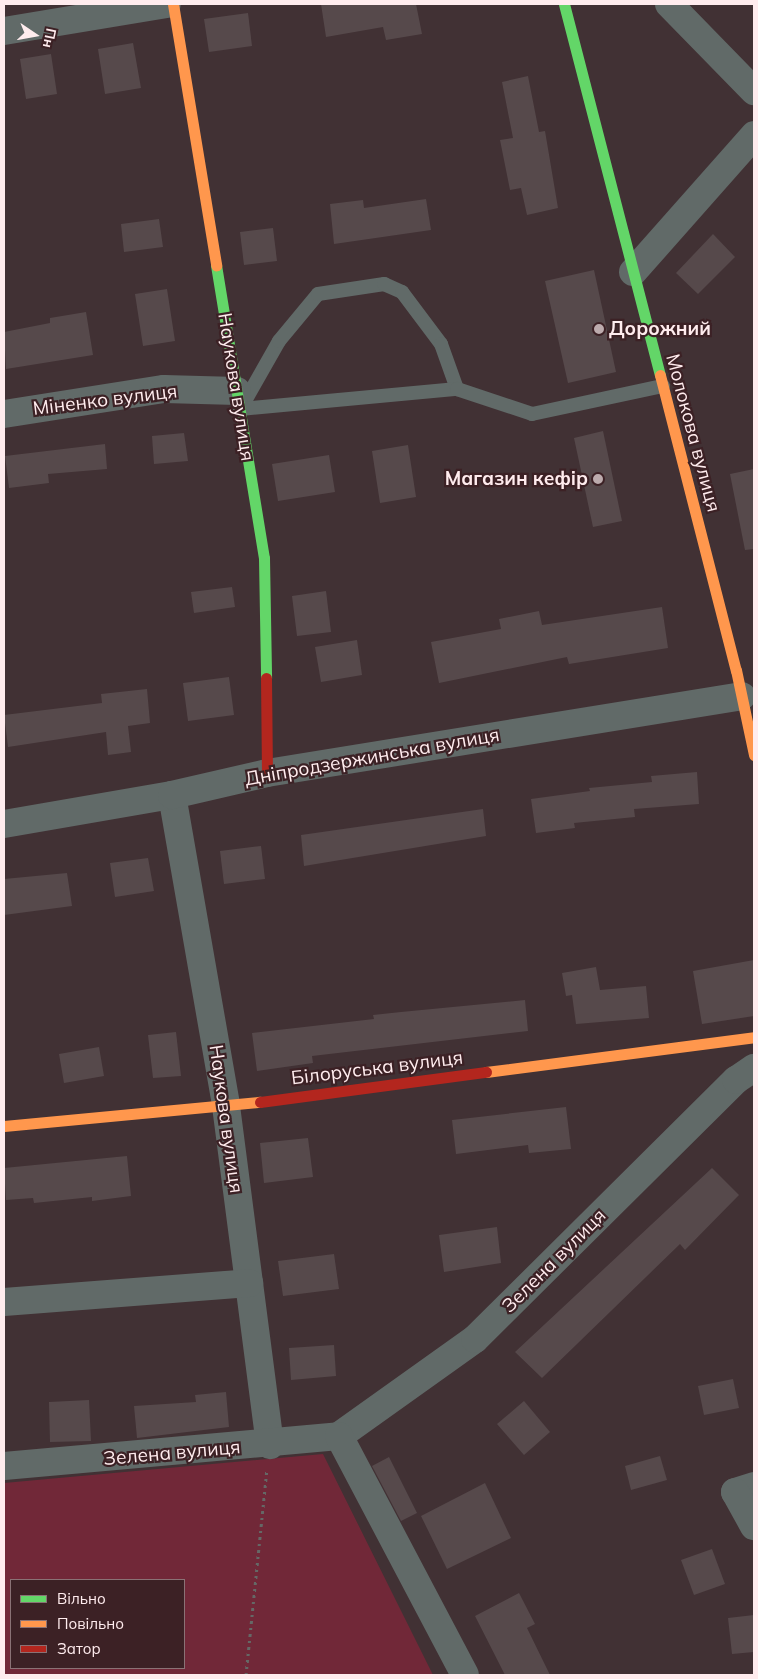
<!DOCTYPE html>
<html>
<head>
<meta charset="utf-8">
<style>
	body { margin:0 }
	#map { position:relative; width:758px; height:1679px; overflow:hidden; background:#413134; font-family:Mulish,sans-serif }
	div>[style] { position:absolute }
	[style*='--x'] { left:calc(var(--x)*1px); top:calc(var(--y)*1px); width:calc(var(--w)*1px); rotate:calc(var(--a)*1deg) }
	.green>* { inset:0; background:#712838 }
	.building>* { inset:0; background:#56494b }
	.path>* { height:3px; margin-top:-1.5px; transform-origin:0; background:repeating-linear-gradient(90deg,#656866 0 2.5px,transparent 0 6.5px) }
	.lane>* { height:14px; margin:-7px; padding:0 7px; transform-origin:7px; border-radius:7px; background:#616a68 }
	.street>* { height:28px; margin:-14px; padding:0 14px; transform-origin:14px; border-radius:14px; background:#616a68 }
	.fast>* { height:11px; margin:-5.5px; padding:0 5.5px; transform-origin:5.5px; border-radius:5.5px; background:#63d668 }
	.slow>* { height:11px; margin:-5.5px; padding:0 5.5px; transform-origin:5.5px; border-radius:5.5px; background:#ff974d }
	.jam>* { height:11px; margin:-5.5px; padding:0 5.5px; transform-origin:5.5px; border-radius:5.5px; background:#b3261e }
	.dots>* { width:14px; height:14px; translate:-50% -50%; box-sizing:border-box; border:2px solid #3c2125; border-radius:50% }
	span { translate:-50% -50%; white-space:nowrap; text-align:center; line-height:1.15; -webkit-text-stroke:4.5px #3c2125; paint-order:stroke }
	.poi-label { font-size:19px; color:#ffecee; font-weight:700 }
	.left { translate:0 -50%; text-align:left }
	.right { translate:-100% -50%; text-align:right }
	.street-label { font-size:19px; color:#ffecee }
	.frame { position:absolute; inset:0; border:5px solid #ffecee; pointer-events:none }
	.legend { position:absolute; left:10px; top:1579px; width:175px; height:90px; box-sizing:border-box; background:#3c2125; border:1px solid #8a7275; margin:0; padding:6px 9px; list-style:none; font-size:15px; color:#ffecee }
	.legend li { display:flex; align-items:center; gap:10px; height:25px }
	.legend b { width:25px; border:1px solid #8a7275 }
	.north { position:absolute; left:10px; top:10px; width:50px; height:50px; -webkit-text-stroke:4px #3c2125; paint-order:stroke; rotate:102deg; font-size:14px; font-weight:700; line-height:20px; text-align:center; color:#ffecee }
	.north::after { content:''; display:block; margin:auto; width:18px; height:22px; background:#ffecee; clip-path:polygon(50% 0,100% 100%,50% 72%,0 100%) }
</style>
</head>
<body>
<div id="map">
	<div class="green">
		<div style="clip-path:polygon(evenodd,323px 1454px,433px 1675px,4px 1675px,4px 1483px,323px 1454px,11px 1580px,184px 1580px,184px 1668px,11px 1668px,11px 1580px)"></div>
	</div>
	<div class="building">
		<div style="clip-path:polygon(321px 4px,416px 4px,422px 34px,386px 40px,383px 27px,326px 37px)"></div>
		<div style="clip-path:polygon(248px 13px,252px 46px,209px 52px,204px 19px)"></div>
		<div style="clip-path:polygon(133px 43px,141px 88px,105px 94px,98px 49px)"></div>
		<div style="clip-path:polygon(51px 54px,57px 94px,26px 99px,20px 59px)"></div>
		<div style="clip-path:polygon(528px 76px,539px 132px,545px 131px,558px 208px,527px 215px,521px 188px,510px 190px,500px 140px,513px 138px,502px 82px)"></div>
		<div style="clip-path:polygon(426px 199px,431px 230px,334px 244px,330px 204px,363px 200px,364px 208px)"></div>
		<div style="clip-path:polygon(159px 219px,163px 247px,124px 252px,121px 224px)"></div>
		<div style="clip-path:polygon(273px 228px,277px 261px,244px 265px,240px 232px)"></div>
		<div style="clip-path:polygon(713px 234px,735px 257px,698px 294px,676px 273px)"></div>
		<div style="clip-path:polygon(594px 270px,616px 372px,568px 383px,545px 281px)"></div>
		<div style="clip-path:polygon(167px 289px,175px 341px,143px 346px,135px 294px)"></div>
		<div style="clip-path:polygon(86px 312px,93px 355px,6px 369px,4px 332px,50px 323px,50px 318px)"></div>
		<div style="clip-path:polygon(603px 431px,622px 521px,593px 527px,574px 438px)"></div>
		<div style="clip-path:polygon(184px 433px,188px 461px,154px 464px,152px 436px)"></div>
		<div style="clip-path:polygon(105px 444px,107px 469px,48px 474px,49px 483px,9px 488px,5px 456px)"></div>
		<div style="clip-path:polygon(408px 445px,416px 497px,380px 503px,372px 451px)"></div>
		<div style="clip-path:polygon(329px 455px,335px 492px,278px 501px,272px 464px)"></div>
		<div style="clip-path:polygon(754px 469px,754px 549px,745px 550px,730px 474px)"></div>
		<div style="clip-path:polygon(232px 587px,235px 607px,194px 613px,191px 592px)"></div>
		<div style="clip-path:polygon(326px 591px,331px 632px,297px 636px,292px 596px)"></div>
		<div style="clip-path:polygon(662px 607px,668px 648px,569px 664px,567px 657px,439px 683px,431px 642px,501px 629px,499px 619px,539px 611px,542px 625px)"></div>
		<div style="clip-path:polygon(357px 640px,362px 675px,321px 682px,315px 647px)"></div>
		<div style="clip-path:polygon(229px 677px,234px 715px,188px 721px,183px 683px)"></div>
		<div style="clip-path:polygon(147px 689px,150px 723px,128px 726px,131px 752px,108px 755px,106px 732px,8px 747px,4px 715px,102px 703px,101px 694px)"></div>
		<div style="clip-path:polygon(697px 772px,699px 804px,634px 809px,635px 817px,574px 823px,575px 828px,536px 833px,531px 799px,590px 791px,589px 788px,652px 782px,651px 776px)"></div>
		<div style="clip-path:polygon(483px 809px,486px 836px,304px 866px,301px 835px)"></div>
		<div style="clip-path:polygon(261px 846px,265px 879px,224px 884px,220px 851px)"></div>
		<div style="clip-path:polygon(148px 858px,154px 891px,115px 897px,110px 863px)"></div>
		<div style="clip-path:polygon(67px 873px,72px 906px,4px 915px,4px 879px)"></div>
		<div style="clip-path:polygon(754px 960px,754px 1016px,702px 1024px,693px 971px)"></div>
		<div style="clip-path:polygon(596px 967px,600px 990px,646px 986px,649px 1018px,576px 1024px,572px 995px,566px 996px,562px 973px)"></div>
		<div style="clip-path:polygon(525px 1000px,528px 1031px,312px 1056px,313px 1063px,257px 1071px,252px 1033px,374px 1019px,373px 1015px,401px 1012px)"></div>
		<div style="clip-path:polygon(176px 1032px,181px 1076px,153px 1078px,148px 1035px)"></div>
		<div style="clip-path:polygon(99px 1047px,104px 1076px,64px 1083px,59px 1054px)"></div>
		<div style="clip-path:polygon(566px 1107px,571px 1149px,529px 1153px,528px 1145px,456px 1154px,452px 1120px)"></div>
		<div style="clip-path:polygon(308px 1138px,313px 1177px,264px 1183px,260px 1143px)"></div>
		<div style="clip-path:polygon(127px 1156px,131px 1196px,92px 1201px,92px 1197px,34px 1203px,33px 1198px,6px 1200px,4px 1168px)"></div>
		<div style="clip-path:polygon(712px 1168px,739px 1195px,685px 1250px,680px 1244px,542px 1378px,515px 1352px)"></div>
		<div style="clip-path:polygon(497px 1227px,501px 1263px,444px 1272px,439px 1235px)"></div>
		<div style="clip-path:polygon(334px 1254px,339px 1289px,283px 1296px,278px 1261px)"></div>
		<div style="clip-path:polygon(334px 1345px,336px 1376px,291px 1380px,289px 1348px)"></div>
		<div style="clip-path:polygon(733px 1379px,739px 1408px,704px 1415px,698px 1386px)"></div>
		<div style="clip-path:polygon(226px 1392px,229px 1427px,137px 1438px,134px 1406px,196px 1402px,195px 1395px)"></div>
		<div style="clip-path:polygon(89px 1400px,91px 1441px,50px 1442px,49px 1402px)"></div>
		<div style="clip-path:polygon(524px 1401px,550px 1432px,524px 1455px,497px 1424px)"></div>
		<div style="clip-path:polygon(660px 1456px,667px 1480px,631px 1490px,625px 1466px)"></div>
		<div style="clip-path:polygon(389px 1457px,417px 1513px,401px 1521px,372px 1466px)"></div>
		<div style="clip-path:polygon(485px 1483px,511px 1538px,447px 1569px,421px 1516px)"></div>
		<div style="clip-path:polygon(712px 1549px,725px 1584px,694px 1595px,681px 1560px)"></div>
		<div style="clip-path:polygon(519px 1593px,535px 1624px,527px 1628px,550px 1675px,505px 1675px,475px 1616px)"></div>
		<div style="clip-path:polygon(754px 1615px,754px 1652px,732px 1654px,728px 1618px)"></div>
	</div>
	<div class="path">
		<div style="--x:246;--y:1675;--w:206;--a:-84.2"></div>
	</div>
	<div class="lane">
		<div style="--x:241;--y:408;--w:77;--a:-60.4"></div>
		<div style="--x:279;--y:341;--w:61;--a:-50.3"></div>
		<div style="--x:318;--y:294;--w:67;--a:-8.6"></div>
		<div style="--x:384;--y:284;--w:20;--a:24"></div>
		<div style="--x:402;--y:292;--w:65;--a:53.1"></div>
		<div style="--x:441;--y:344;--w:48;--a:70.4"></div>
		<div style="--x:240;--y:409;--w:218;--a:-5.3"></div>
		<div style="--x:457;--y:389;--w:79;--a:18.4"></div>
		<div style="--x:532;--y:414;--w:134;--a:-12.1"></div>
	</div>
	<div class="street">
		<div style="--x:669;--y:4;--w:122;--a:45.7"></div>
		<div style="--x:4;--y:31;--w:165;--a:-9.4"></div>
		<div style="--x:633;--y:272;--w:183;--a:-48.5"></div>
		<div style="--x:4;--y:414;--w:162;--a:-8.9"></div>
		<div style="--x:164;--y:389;--w:73;--a:1.6"></div>
		<div style="--x:172;--y:795;--w:316;--a:80.1"></div>
		<div style="--x:226;--y:1106;--w:342;--a:82.6"></div>
		<div style="--x:4;--y:824;--w:170;--a:-9.8"></div>
		<div style="--x:172;--y:795;--w:98;--a:-13"></div>
		<div style="--x:267;--y:773;--w:481;--a:-9.2"></div>
		<div style="--x:4;--y:1302;--w:246;--a:-4.4"></div>
		<div style="--x:339;--y:1436;--w:167;--a:-35.5"></div>
		<div style="--x:475;--y:1339;--w:368;--a:-44.8"></div>
		<div style="--x:736;--y:1080;--w:22;--a:-34"></div>
		<div style="--x:4;--y:1466;--w:336;--a:-5.1"></div>
		<div style="--x:339;--y:1436;--w:270;--a:62.2"></div>
		<div style="--x:754;--y:1486;--w:20;--a:162"></div>
		<div style="--x:735;--y:1492;--w:39;--a:61"></div>
	</div>
	<div class="fast">
		<div style="--x:564;--y:4;--w:383;--a:75.5"></div>
		<div style="--x:216;--y:265;--w:297;--a:80.7"></div>
		<div style="--x:264;--y:558;--w:120;--a:89"></div>
	</div>
	<div class="slow">
		<div style="--x:173;--y:4;--w:265;--a:80.6"></div>
		<div style="--x:660;--y:375;--w:305;--a:75.6"></div>
		<div style="--x:736;--y:670;--w:87;--a:78"></div>
		<div style="--x:486;--y:1072;--w:270;--a:-7.4"></div>
		<div style="--x:4;--y:1126;--w:257;--a:-5.4"></div>
	</div>
	<div class="jam">
		<div style="--x:266;--y:678;--w:95;--a:89.4"></div>
		<div style="--x:260;--y:1102;--w:228;--a:-7.6"></div>
	</div>
	<div class="dots">
		<div style="left:599px;top:329px;background:#bcabad"></div>
		<div style="left:598px;top:479px;background:#bcabad"></div>
	</div>
	<div class="poi-label">
		<span class="left" style="left:609px;top:329px">Дорожний</span>
		<span class="right" style="left:588px;top:479px">Магазин кефір</span>
	</div>
	<div class="street-label">
		<span style="left:236px;top:387px;rotate:81deg">Наукова вулиця</span>
		<span style="left:105px;top:400px;rotate:-7deg">Міненко вулиця</span>
		<span style="left:693px;top:433px;rotate:75deg">Молокова вулиця</span>
		<span style="left:372px;top:757px;rotate:-10deg">Дніпродзержинська вулиця</span>
		<span style="left:377px;top:1068px;rotate:-7deg">Білоруська вулиця</span>
		<span style="left:226px;top:1119px;rotate:82deg">Наукова вулиця</span>
		<span style="left:554px;top:1261px;rotate:-45deg">Зелена вулиця</span>
		<span style="left:172px;top:1453px;rotate:-5deg">Зелена вулиця</span>
	</div>
	<div class="frame"></div>
	<ul class="legend">
	<li><b style="height:6px;background:#63d668"></b>Вільно</li>
	<li><b style="height:6px;background:#ff974d"></b>Повільно</li>
	<li><b style="height:6px;background:#b3261e"></b>Затор</li>
	</ul>
	<div class="north">Пн</div>
</div>
</body>
</html>
